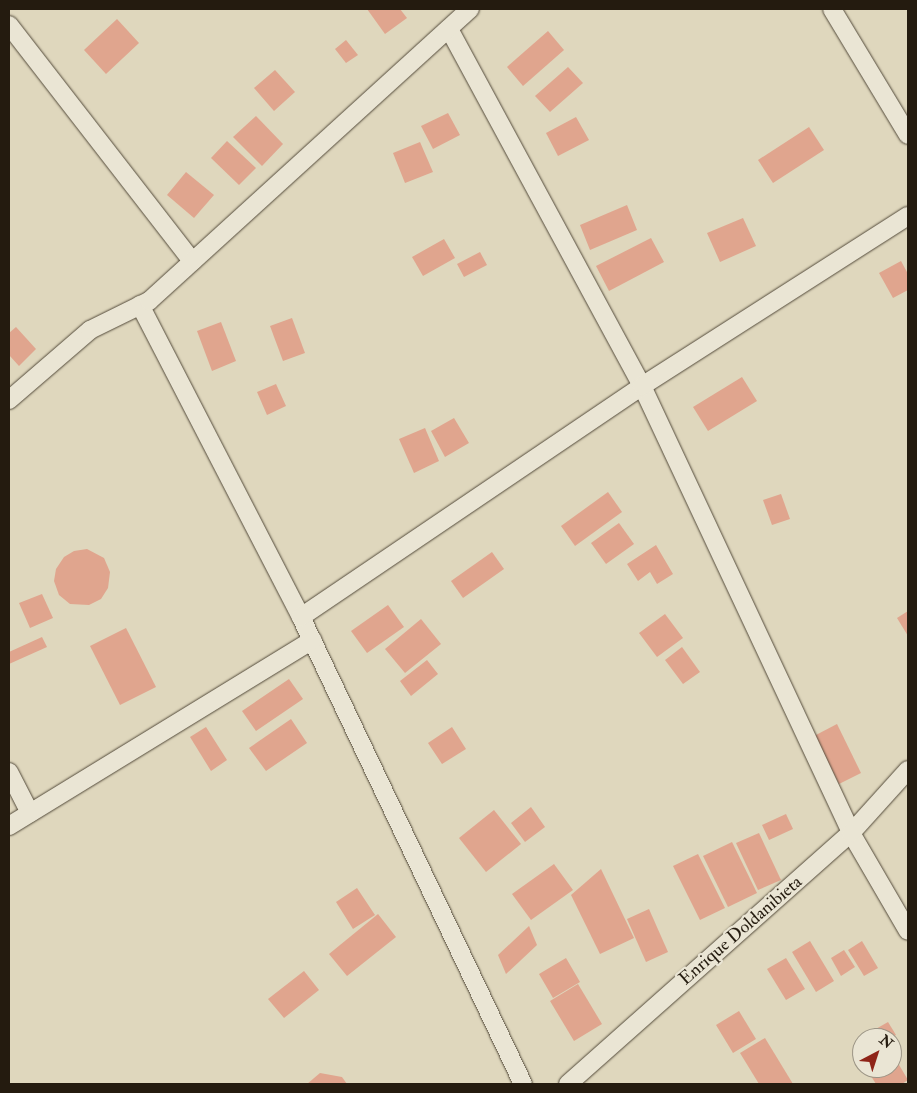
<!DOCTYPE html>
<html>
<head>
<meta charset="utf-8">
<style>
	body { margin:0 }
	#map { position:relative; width:917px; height:1093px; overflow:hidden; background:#dfd7bd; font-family:"IM FELL Double Pica",serif }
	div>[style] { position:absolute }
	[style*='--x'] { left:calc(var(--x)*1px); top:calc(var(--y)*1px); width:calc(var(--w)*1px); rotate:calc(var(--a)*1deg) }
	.building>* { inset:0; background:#e0a58e }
	.roads { filter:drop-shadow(0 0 1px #534a3a) drop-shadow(0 0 1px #534a3a) }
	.street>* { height:18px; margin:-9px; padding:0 9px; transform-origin:9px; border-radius:9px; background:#eae5d4 }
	span { translate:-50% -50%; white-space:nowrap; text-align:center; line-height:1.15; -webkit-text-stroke:4.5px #eae5d4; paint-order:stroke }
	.street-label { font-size:18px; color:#241b0f }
	.frame { position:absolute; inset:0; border:10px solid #241b0f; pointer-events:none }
	.north { position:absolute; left:852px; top:1028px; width:50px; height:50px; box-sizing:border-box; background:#eae5d4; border:1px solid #9b9485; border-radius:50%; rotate:40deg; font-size:14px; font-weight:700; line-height:20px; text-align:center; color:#241b0f }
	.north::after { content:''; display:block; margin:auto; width:18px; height:22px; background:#8f2418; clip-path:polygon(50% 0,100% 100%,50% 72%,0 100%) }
</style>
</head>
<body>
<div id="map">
	<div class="building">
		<div style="clip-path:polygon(367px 9px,400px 9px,407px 18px,385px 34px)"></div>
		<div style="clip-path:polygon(117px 19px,139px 43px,106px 74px,84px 50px)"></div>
		<div style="clip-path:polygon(548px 31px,564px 50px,523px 86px,507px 67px)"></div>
		<div style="clip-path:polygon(346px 40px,358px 55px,346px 63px,335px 49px)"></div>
		<div style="clip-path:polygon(568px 67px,583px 83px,550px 112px,535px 96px)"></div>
		<div style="clip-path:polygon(275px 70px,295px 92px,274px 111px,254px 88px)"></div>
		<div style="clip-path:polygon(448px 113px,460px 135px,433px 149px,421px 126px)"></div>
		<div style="clip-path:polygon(256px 116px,283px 144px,262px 166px,233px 137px)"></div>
		<div style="clip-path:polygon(576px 117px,589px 140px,558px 156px,546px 133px)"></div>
		<div style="clip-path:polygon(809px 127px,824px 150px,773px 183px,758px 160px)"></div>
		<div style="clip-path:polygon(227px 141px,256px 168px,239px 185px,211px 158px)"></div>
		<div style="clip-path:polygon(420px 142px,433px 172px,405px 183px,393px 153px)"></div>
		<div style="clip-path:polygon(186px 172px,214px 195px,194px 218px,167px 195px)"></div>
		<div style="clip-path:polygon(627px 205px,637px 230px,590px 250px,580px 225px)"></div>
		<div style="clip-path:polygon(743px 218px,756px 246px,720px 262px,707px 233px)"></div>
		<div style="clip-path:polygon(651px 238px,664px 262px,609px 291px,596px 266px)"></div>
		<div style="clip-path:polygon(444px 239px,455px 258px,423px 276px,412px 257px)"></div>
		<div style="clip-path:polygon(480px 252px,487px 265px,464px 277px,457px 264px)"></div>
		<div style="clip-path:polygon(901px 261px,908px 274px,908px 290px,893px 298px,879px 273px)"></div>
		<div style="clip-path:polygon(292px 318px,305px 353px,283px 361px,270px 326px)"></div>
		<div style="clip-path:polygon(221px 322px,236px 361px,212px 371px,197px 331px)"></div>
		<div style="clip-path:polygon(16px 327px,36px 349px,19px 366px,9px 355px,9px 333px)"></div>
		<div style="clip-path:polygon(742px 377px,757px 401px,708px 431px,693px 407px)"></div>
		<div style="clip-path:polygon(276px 384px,286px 406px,267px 415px,257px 392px)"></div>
		<div style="clip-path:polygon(454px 418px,469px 443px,445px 457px,431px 431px)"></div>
		<div style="clip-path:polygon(425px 428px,439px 461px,414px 473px,399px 439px)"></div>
		<div style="clip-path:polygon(608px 492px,622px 512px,575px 546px,561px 526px)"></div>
		<div style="clip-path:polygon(781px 494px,790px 519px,772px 525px,763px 500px)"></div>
		<div style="clip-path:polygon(619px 523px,634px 544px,606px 564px,591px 543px)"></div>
		<div style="clip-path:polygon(656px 545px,673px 574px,657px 584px,650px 572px,638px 581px,627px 564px)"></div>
		<div style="clip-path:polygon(87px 549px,104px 558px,110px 572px,108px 588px,101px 599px,89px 605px,70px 604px,59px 595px,54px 581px,56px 569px,64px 557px,74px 551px)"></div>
		<div style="clip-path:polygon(492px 552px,504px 569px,463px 598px,451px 581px)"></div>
		<div style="clip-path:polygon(42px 594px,53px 618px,30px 628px,19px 603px)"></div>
		<div style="clip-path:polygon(388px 605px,404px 627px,367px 653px,351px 631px)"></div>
		<div style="clip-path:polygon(908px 611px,908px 636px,897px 618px)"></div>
		<div style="clip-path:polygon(665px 614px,683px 638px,657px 657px,639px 633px)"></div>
		<div style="clip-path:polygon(421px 619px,441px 644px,405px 673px,385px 649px)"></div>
		<div style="clip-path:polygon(126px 628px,156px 687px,120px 705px,90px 646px)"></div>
		<div style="clip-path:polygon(42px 637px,47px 647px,9px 664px,9px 652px)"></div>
		<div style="clip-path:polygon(682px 647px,700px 672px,683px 684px,665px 660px)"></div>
		<div style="clip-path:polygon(427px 660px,438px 674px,411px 696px,400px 681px)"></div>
		<div style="clip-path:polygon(289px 679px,303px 699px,256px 731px,242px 711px)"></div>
		<div style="clip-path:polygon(291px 719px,307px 743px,266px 771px,249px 748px)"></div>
		<div style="clip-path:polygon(837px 724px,861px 773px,839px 784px,814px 736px)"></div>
		<div style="clip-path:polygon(206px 727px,227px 760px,211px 771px,190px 737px)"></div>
		<div style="clip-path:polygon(452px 727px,466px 749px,442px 764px,428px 743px)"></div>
		<div style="clip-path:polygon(531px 807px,545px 827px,525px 842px,511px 823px)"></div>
		<div style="clip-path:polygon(494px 810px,521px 844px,486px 872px,459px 838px)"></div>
		<div style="clip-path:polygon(786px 814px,793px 829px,769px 840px,762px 825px)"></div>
		<div style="clip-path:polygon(759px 833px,781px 880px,758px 890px,736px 843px)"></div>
		<div style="clip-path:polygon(732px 842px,757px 893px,728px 907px,703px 856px)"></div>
		<div style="clip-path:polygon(698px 854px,725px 908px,700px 920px,673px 866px)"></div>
		<div style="clip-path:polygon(554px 864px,573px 890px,531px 920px,512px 894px)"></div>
		<div style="clip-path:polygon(601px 869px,634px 938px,600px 954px,571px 895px)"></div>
		<div style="clip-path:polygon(357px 888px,375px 915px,353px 929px,336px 902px)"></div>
		<div style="clip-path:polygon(649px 909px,668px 952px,646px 962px,627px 919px)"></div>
		<div style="clip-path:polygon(378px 914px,396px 937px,347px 976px,329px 954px)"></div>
		<div style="clip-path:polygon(529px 926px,537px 945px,506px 974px,498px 955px)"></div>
		<div style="clip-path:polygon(810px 941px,834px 981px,816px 992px,792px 952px)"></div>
		<div style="clip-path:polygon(862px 941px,878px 968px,864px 976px,848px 950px)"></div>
		<div style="clip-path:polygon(844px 950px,855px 967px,841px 976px,831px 958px)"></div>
		<div style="clip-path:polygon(566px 958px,580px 982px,553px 998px,539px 974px)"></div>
		<div style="clip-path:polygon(786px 958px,805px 989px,786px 1000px,767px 969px)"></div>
		<div style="clip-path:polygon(304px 971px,319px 990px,284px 1018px,268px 999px)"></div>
		<div style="clip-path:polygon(578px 984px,602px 1024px,574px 1041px,550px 1001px)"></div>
		<div style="clip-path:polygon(739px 1011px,756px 1039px,733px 1053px,716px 1025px)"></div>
		<div style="clip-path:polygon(888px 1022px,896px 1035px,891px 1038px,878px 1038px,874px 1030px)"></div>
		<div style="clip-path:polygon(765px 1038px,793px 1084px,759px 1084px,740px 1053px)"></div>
		<div style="clip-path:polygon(892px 1053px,908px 1080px,902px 1084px,876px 1084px,866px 1068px,892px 1068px)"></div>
		<div style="clip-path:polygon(320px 1073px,342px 1077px,347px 1084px,307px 1084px)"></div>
	</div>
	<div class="roads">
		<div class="street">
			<div style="--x:832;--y:9;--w:147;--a:58.9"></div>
			<div style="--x:9;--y:25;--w:299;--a:52.2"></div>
			<div style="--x:449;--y:29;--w:406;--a:61.6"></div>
			<div style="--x:642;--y:386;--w:493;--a:64.9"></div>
			<div style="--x:851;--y:833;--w:113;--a:59.8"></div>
			<div style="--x:140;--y:305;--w:351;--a:62.7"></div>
			<div style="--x:301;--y:617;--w:517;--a:64.57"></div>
			<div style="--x:9;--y:400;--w:107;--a:-40.8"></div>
			<div style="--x:90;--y:330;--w:66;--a:-26.2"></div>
			<div style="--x:149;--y:301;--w:434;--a:-42.3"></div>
			<div style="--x:301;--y:617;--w:412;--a:-34.1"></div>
			<div style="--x:642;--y:386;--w:316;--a:-32.6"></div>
			<div style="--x:9;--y:772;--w:46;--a:62.9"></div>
			<div style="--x:9;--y:826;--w:356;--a:-31.5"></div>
			<div style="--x:568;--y:1084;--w:378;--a:-41.6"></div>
			<div style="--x:851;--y:833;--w:85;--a:-47.9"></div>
		</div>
	</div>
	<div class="street-label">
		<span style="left:741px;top:931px;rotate:-41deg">Enrique Doldanibieta</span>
	</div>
	<div class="frame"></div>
	<div class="north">N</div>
</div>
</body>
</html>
